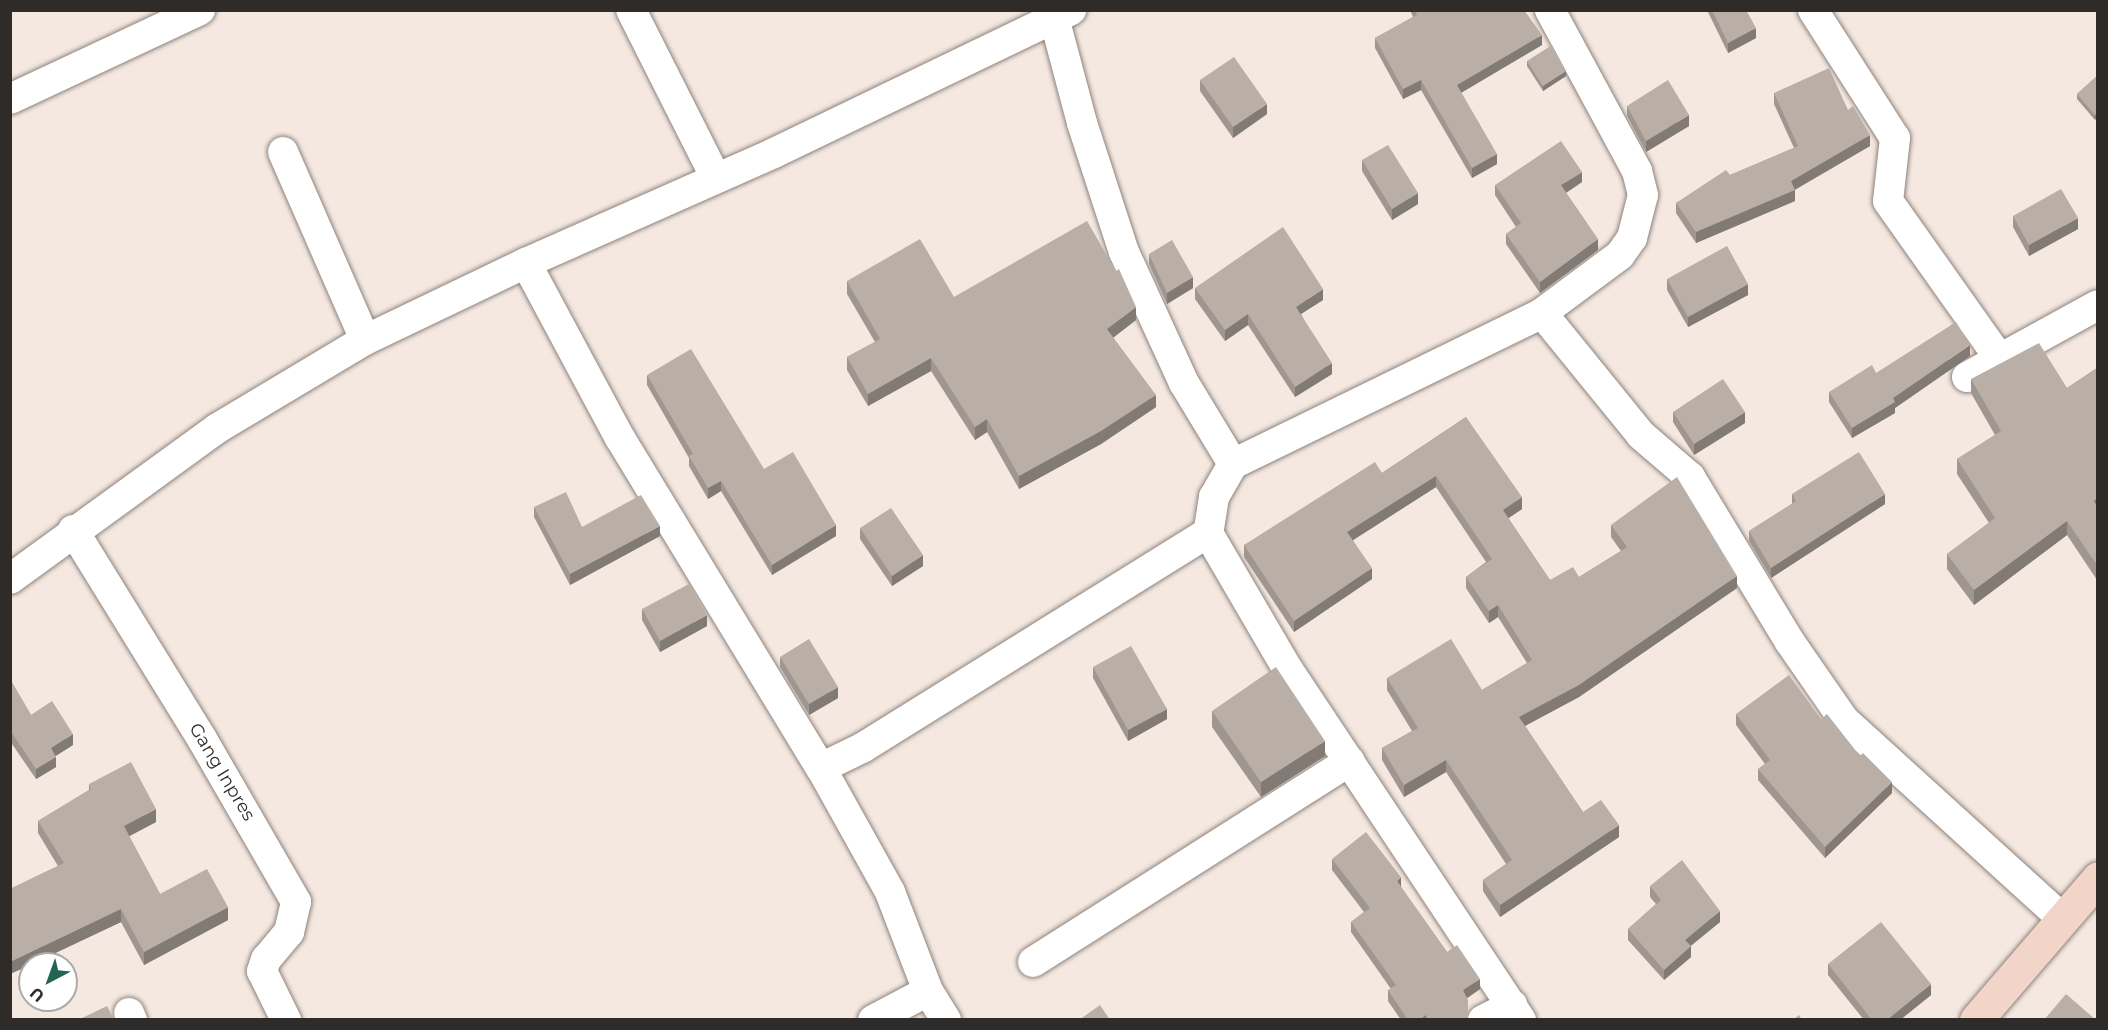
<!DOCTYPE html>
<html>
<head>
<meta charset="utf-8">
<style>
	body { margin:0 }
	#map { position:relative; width:2108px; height:1030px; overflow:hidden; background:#f4e8e0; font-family:Montserrat,sans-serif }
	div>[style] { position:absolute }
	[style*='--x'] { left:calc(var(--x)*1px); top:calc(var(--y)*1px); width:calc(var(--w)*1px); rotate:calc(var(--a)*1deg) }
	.roads { filter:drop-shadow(0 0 2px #8e837c) drop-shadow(0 0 2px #8e837c) }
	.street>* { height:30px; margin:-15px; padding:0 15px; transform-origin:15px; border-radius:15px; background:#fff }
	.secondary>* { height:33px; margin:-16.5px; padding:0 16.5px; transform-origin:16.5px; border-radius:16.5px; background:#f2d5c8 }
	.wall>* { inset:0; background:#9f9690 }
	.shaded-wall>* { inset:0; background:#827a75 }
	.building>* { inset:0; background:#b9afa7 }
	span { translate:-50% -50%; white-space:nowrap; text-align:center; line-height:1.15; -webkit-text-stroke:4.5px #fff; paint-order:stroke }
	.street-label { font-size:18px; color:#2f2b28 }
	.frame { position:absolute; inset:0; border:12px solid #2f2b28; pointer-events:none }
	.north { position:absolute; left:18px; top:952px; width:60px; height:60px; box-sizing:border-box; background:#fff; border:2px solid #acaaa9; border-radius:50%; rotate:221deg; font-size:16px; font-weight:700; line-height:24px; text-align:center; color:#2f2b28 }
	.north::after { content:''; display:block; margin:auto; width:21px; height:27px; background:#236453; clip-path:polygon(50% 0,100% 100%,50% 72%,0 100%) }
</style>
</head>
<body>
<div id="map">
	<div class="roads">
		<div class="street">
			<div style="--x:631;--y:10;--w:188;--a:63.2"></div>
			<div style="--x:1052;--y:10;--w:117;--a:75.1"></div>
			<div style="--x:1082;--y:123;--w:136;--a:72"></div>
			<div style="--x:1124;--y:252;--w:144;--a:65.4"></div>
			<div style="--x:1184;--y:383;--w:95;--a:58.8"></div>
			<div style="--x:1233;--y:464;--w:38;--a:120"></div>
			<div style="--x:1214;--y:497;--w:36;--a:99"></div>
			<div style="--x:1208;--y:533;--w:156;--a:59.7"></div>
			<div style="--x:1287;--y:668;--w:423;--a:56.4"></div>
			<div style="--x:1813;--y:10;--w:152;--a:57.4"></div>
			<div style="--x:1895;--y:138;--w:63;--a:96.3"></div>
			<div style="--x:1888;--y:201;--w:194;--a:54.7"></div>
			<div style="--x:10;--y:99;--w:210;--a:-25.1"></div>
			<div style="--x:283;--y:152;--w:205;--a:66.4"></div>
			<div style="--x:526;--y:263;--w:199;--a:61.8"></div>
			<div style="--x:620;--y:438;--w:386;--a:58.7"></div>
			<div style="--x:821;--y:768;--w:46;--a:-26"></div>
			<div style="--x:862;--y:748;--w:407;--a:-31.9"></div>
			<div style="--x:1542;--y:313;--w:97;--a:-36.6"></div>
			<div style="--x:1620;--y:255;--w:21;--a:-55"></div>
			<div style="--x:1632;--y:238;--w:44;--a:-75.7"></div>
			<div style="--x:1643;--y:195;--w:25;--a:-104"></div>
			<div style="--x:1637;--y:171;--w:183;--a:-118.4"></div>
			<div style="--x:1967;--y:377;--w:149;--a:-28.8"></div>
			<div style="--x:1233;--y:464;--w:344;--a:-26"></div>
			<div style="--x:1542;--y:313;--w:157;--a:50.9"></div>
			<div style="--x:1641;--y:435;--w:65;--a:40.6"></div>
			<div style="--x:1690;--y:477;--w:193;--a:58.8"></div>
			<div style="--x:1790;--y:642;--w:95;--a:55.3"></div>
			<div style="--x:1844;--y:720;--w:296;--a:42.3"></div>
			<div style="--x:73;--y:530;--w:246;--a:58.3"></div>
			<div style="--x:202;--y:739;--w:188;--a:60"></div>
			<div style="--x:296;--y:902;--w:31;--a:103"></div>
			<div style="--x:289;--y:932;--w:35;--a:130"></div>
			<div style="--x:266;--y:959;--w:13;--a:108"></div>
			<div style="--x:262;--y:971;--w:55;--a:63.9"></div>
			<div style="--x:10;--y:579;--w:257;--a:-36"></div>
			<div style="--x:218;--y:428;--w:171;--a:-30.9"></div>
			<div style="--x:365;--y:340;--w:178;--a:-25.6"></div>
			<div style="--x:526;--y:263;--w:271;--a:-23.9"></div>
			<div style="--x:774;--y:153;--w:330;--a:-25.7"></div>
			<div style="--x:821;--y:768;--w:142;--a:60.9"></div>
			<div style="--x:890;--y:892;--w:106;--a:69"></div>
			<div style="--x:928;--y:991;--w:62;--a:152.2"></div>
			<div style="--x:1033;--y:962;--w:375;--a:-32.4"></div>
			<div style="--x:928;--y:991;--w:34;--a:58"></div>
			<div style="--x:129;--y:1013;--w:8;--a:67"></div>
			<div style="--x:1483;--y:1020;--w:33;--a:-27"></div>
		</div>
		<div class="secondary">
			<div style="--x:1976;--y:1020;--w:187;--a:-49.3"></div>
		</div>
	</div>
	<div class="wall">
		<div style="clip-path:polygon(1410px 10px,1524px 10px,1542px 45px,1461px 93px,1497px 164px,1472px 178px,1421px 90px,1403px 99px,1375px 48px,1375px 38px,1413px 17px)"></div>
		<div style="clip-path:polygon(1707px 10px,1746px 10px,1756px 38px,1728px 53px)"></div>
		<div style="clip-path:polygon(1527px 61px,1566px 76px,1543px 91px,1527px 66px)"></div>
		<div style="clip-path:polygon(2097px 76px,2095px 120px,2077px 99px,2077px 94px)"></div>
		<div style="clip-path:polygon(1200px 80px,1267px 114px,1233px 138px,1200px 91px)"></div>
		<div style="clip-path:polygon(1774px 93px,1848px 110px,1870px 146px,1795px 190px,1795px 201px,1696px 243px,1676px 213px,1676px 203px,1730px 175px,1794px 148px,1774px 104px)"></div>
		<div style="clip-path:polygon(1627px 106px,1689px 126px,1646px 152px,1627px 116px)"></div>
		<div style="clip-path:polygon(1362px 160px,1418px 204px,1392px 220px,1362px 171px)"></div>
		<div style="clip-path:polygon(1582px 182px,1566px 193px,1598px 250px,1540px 293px,1506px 244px,1506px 234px,1516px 227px,1495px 195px,1495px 185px)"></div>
		<div style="clip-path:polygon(2013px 216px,2078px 229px,2029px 256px,2013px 227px)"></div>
		<div style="clip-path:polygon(1149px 254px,1193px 288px,1167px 304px,1149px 264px)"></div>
		<div style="clip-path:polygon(1667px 279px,1748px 295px,1688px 327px,1667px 290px)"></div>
		<div style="clip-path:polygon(847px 281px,954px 297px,1136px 320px,1113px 338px,1156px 407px,1101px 444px,1019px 489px,987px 432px,975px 440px,931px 371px,868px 406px,847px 370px,847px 357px,875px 342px,847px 294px)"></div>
		<div style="clip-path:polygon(1195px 288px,1323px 300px,1301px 314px,1332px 374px,1295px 397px,1248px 325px,1225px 341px,1195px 299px)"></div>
		<div style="clip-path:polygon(1970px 356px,1895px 408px,1895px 413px,1852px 438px,1829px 402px,1829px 392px,1876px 373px)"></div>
		<div style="clip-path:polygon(2097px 368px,2097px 580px,2067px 535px,1974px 605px,1947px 569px,1947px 554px,1989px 523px,1957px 474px,1957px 459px,1995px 435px,1971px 393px,1971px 379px,2067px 388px)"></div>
		<div style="clip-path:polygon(647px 375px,764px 469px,836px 536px,772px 575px,721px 491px,708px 499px,689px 466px,689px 458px,647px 385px)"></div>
		<div style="clip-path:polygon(1673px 412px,1745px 423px,1694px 455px,1673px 422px)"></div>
		<div style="clip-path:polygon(1466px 417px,1522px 509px,1508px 518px,1550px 580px,1579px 577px,1621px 551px,1611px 537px,1611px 525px,1737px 588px,1579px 697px,1525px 726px,1583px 812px,1619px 837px,1500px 917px,1483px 891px,1483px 880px,1506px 864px,1446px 772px,1404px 797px,1382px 760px,1382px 748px,1412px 731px,1387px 690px,1387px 678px,1482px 690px,1527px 663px,1498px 617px,1489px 623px,1466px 588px,1466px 577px,1486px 562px,1436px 487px,1353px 540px,1372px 579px,1294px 632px,1244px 557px,1244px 545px,1382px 473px)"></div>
		<div style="clip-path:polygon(1792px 494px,1885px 504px,1771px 578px,1749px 541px,1749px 531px,1792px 504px)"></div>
		<div style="clip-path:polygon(534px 507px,582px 527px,660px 536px,570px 585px,534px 517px)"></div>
		<div style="clip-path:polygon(860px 528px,923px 566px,892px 586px,860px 539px)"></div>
		<div style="clip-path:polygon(642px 609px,707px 626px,660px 652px,642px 620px)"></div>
		<div style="clip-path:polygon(780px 657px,838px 698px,809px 715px,780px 667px)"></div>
		<div style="clip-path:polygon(1093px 667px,1167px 719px,1128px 741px,1093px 678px)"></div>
		<div style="clip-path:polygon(10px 679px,31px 715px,73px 745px,55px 756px,56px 767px,36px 779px,10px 741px)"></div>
		<div style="clip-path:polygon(1212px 711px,1325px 756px,1261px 797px,1212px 727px)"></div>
		<div style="clip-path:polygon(1736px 714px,1821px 719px,1860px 756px,1892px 793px,1825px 858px,1758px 780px,1758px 769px,1765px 764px,1736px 725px)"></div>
		<div style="clip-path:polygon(89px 784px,156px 822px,129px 836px,160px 894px,228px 920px,144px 965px,121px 922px,32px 964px,30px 964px,30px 965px,10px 974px,10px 889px,58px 866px,38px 833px,38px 821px,89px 790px)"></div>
		<div style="clip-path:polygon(1332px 859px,1401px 887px,1447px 952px,1480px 989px,1467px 998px,1468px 1018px,1471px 1020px,1401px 1020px,1388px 1001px,1388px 990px,1391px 989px,1351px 932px,1351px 922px,1364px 912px,1332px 870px)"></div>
		<div style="clip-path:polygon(1650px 886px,1720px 922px,1691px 946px,1691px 957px,1664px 980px,1628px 940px,1628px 929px,1656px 904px,1650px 897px)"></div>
		<div style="clip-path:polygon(1828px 964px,1931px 995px,1900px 1020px,1864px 1020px,1828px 975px)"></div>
	</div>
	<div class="shaded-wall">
		<div style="clip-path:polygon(1756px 28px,1756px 38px,1728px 53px,1728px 43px)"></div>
		<div style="clip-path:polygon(1542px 35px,1542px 45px,1457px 95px,1457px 85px)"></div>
		<div style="clip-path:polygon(1566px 71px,1566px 76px,1543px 91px,1543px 86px)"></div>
		<div style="clip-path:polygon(1421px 80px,1421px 90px,1403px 99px,1403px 89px)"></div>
		<div style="clip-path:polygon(1267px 104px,1267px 114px,1233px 138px,1233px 127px)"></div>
		<div style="clip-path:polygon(2097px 112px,2097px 118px,2095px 120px,2095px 115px)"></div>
		<div style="clip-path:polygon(1689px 115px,1689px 126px,1646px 152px,1646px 141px)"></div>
		<div style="clip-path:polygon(1870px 135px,1870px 146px,1792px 191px,1795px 190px,1795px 201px,1696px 243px,1696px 232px,1791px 181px)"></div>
		<div style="clip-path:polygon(1497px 154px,1497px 164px,1472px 178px,1472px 168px)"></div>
		<div style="clip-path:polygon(1582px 172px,1582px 182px,1561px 196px,1561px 185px)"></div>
		<div style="clip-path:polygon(1418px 193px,1418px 204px,1392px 220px,1392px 209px)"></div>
		<div style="clip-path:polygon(2078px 218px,2078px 229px,2029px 256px,2029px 245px)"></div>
		<div style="clip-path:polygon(1598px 239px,1598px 250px,1540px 293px,1540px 282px)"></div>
		<div style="clip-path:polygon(1193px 277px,1193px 288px,1167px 304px,1167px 293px)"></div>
		<div style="clip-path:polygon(1748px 284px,1748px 295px,1688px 327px,1688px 317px)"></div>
		<div style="clip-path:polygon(1323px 289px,1323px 300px,1296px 317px,1296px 307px)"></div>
		<div style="clip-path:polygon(1136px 307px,1136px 320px,1107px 342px,1107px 329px)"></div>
		<div style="clip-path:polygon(1248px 314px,1248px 325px,1225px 341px,1225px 330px)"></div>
		<div style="clip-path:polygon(1970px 345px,1970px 356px,1895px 408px,1895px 413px,1852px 438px,1852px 428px,1893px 398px)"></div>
		<div style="clip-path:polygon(931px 358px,931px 371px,868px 406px,868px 394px)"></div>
		<div style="clip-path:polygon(1332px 363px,1332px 374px,1295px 397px,1295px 387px)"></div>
		<div style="clip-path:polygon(1156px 395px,1156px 407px,1101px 444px,1019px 489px,1019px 476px)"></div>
		<div style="clip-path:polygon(1745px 412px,1745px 423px,1694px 455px,1694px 444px)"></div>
		<div style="clip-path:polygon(987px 419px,987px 432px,975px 440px,975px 427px)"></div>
		<div style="clip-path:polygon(1436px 476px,1436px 487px,1347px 544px,1347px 532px)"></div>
		<div style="clip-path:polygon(721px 481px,721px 491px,708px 499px,708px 488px)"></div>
		<div style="clip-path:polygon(1885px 494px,1885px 504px,1771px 578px,1771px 568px)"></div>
		<div style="clip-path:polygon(1522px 497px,1522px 509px,1503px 522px,1503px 510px)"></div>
		<div style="clip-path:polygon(2097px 498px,2097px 512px,2094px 501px)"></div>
		<div style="clip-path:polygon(2067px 521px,2067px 535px,1974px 605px,1974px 590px)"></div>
		<div style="clip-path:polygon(836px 525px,836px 536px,772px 575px,772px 565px)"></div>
		<div style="clip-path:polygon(660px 526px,660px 536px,570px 585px,570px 574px)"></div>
		<div style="clip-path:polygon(923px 555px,923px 566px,892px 586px,892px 576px)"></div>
		<div style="clip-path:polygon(1372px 568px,1372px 579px,1294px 632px,1294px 621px)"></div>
		<div style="clip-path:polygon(1737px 576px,1737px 588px,1579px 697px,1519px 729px,1519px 717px)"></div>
		<div style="clip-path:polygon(1498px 605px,1498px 617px,1489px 623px,1489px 611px)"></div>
		<div style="clip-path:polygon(707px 615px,707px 626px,660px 652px,660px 641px)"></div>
		<div style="clip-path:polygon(838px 687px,838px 698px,809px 715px,809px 704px)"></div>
		<div style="clip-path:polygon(1167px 709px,1167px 719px,1128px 741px,1128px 730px)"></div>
		<div style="clip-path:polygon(73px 734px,73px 745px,51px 759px,51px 748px)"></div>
		<div style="clip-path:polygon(1325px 741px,1325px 756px,1261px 797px,1261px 782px)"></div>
		<div style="clip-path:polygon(56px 757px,56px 767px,36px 779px,36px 769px)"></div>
		<div style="clip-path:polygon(1446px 760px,1446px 772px,1404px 797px,1404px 785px)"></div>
		<div style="clip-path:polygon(1892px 782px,1892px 793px,1825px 858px,1825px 847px)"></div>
		<div style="clip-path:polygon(156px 809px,156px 822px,124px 839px,124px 826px)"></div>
		<div style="clip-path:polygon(1619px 825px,1619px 837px,1500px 917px,1500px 905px)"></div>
		<div style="clip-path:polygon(1401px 877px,1401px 888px,1397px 881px)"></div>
		<div style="clip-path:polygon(228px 907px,228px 920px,144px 965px,144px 952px)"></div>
		<div style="clip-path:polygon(121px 909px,121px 922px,32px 964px,30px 964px,30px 965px,10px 974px,10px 962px)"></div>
		<div style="clip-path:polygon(1720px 911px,1720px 922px,1685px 950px,1685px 940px)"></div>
		<div style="clip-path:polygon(1691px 946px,1691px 957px,1664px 980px,1664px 970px)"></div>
		<div style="clip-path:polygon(1480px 979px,1480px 989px,1463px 1001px,1463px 990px)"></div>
		<div style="clip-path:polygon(1931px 984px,1931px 995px,1900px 1020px,1887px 1020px)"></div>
		<div style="clip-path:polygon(1426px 1015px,1426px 1020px,1419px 1020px)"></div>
	</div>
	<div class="building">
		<div style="clip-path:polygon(1415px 10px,1524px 10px,1542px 35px,1457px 85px,1497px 154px,1472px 168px,1421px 80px,1403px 89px,1375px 38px,1417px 15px)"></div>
		<div style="clip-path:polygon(1712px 10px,1746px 10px,1756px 28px,1728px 43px)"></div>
		<div style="clip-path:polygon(1552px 45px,1566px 71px,1543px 86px,1527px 61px)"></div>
		<div style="clip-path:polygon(1234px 57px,1267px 104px,1233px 127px,1200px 80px)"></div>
		<div style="clip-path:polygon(1829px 68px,1848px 110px,1853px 106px,1870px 135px,1791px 181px,1795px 190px,1696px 232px,1676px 203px,1726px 170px,1730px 175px,1798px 146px,1774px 93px)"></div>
		<div style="clip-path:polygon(2097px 76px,2097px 112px,2095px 115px,2077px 94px)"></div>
		<div style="clip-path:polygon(1668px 80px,1689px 115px,1646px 141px,1627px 106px)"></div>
		<div style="clip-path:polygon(1561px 141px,1582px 172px,1561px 185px,1598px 239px,1540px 282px,1506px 234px,1521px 223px,1495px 185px)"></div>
		<div style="clip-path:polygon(1388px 145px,1418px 193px,1392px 209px,1362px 160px)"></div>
		<div style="clip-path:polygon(2061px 189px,2078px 218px,2029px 245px,2013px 216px)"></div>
		<div style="clip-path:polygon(1087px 221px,1116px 271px,1119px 269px,1136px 307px,1107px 329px,1156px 395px,1101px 431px,1019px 476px,987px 419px,975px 427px,931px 358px,868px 394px,847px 357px,880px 339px,847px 281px,920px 239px,954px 297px)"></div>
		<div style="clip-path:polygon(1283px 227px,1323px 289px,1296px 307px,1332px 363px,1295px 387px,1248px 314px,1225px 330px,1195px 288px)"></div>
		<div style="clip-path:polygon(1172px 240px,1193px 277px,1167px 293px,1149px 254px)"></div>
		<div style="clip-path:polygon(1727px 246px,1748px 284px,1688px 317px,1667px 279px)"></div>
		<div style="clip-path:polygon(1956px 322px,1970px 345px,1893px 398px,1895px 402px,1852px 428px,1829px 392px,1872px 365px,1876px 373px)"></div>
		<div style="clip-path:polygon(2039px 343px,2067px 388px,2097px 368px,2097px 498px,2094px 501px,2097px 506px,2097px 553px,2092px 558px,2067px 521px,1974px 590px,1947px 554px,1995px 518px,1957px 459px,2001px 431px,1971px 379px)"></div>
		<div style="clip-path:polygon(691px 349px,764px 469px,793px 452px,836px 525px,772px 565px,721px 481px,708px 488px,689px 456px,693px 454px,647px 375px)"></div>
		<div style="clip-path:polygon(1723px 379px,1745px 412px,1694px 444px,1673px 412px)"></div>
		<div style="clip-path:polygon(1466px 417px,1522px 497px,1503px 510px,1550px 580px,1573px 567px,1579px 577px,1627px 547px,1611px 525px,1677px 477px,1737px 576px,1579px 685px,1519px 717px,1583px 812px,1601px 800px,1619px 825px,1500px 905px,1483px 880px,1512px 860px,1446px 760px,1404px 785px,1382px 748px,1418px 728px,1387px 678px,1451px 639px,1482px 690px,1532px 660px,1498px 605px,1489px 611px,1466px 577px,1492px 559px,1436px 476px,1347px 532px,1372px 568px,1294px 621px,1244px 545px,1375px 462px,1382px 473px)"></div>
		<div style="clip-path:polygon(1859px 452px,1885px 494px,1771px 568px,1749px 531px,1796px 501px,1792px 494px)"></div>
		<div style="clip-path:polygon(566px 492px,582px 527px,641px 495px,660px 526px,570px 574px,534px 507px)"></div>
		<div style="clip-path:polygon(891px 508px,923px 555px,892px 576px,860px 528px)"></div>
		<div style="clip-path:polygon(2097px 555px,2097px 565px,2092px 557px)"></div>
		<div style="clip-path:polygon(689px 584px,707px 615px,660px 641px,642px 609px)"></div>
		<div style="clip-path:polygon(809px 639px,838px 687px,809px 704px,780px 657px)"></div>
		<div style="clip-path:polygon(1131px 646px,1167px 709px,1128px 730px,1093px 667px)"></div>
		<div style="clip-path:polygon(1276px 667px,1325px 741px,1261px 782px,1212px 711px)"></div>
		<div style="clip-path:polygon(1789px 675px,1821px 719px,1827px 714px,1860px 756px,1863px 753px,1892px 782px,1825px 847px,1758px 769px,1770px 760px,1736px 714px)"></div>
		<div style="clip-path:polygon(10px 679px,31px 715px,52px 701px,73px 734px,51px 748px,56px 757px,36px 769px,10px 730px)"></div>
		<div style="clip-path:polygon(131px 762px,156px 809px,124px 826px,160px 894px,207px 869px,228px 907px,144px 952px,121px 909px,10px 962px,10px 889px,64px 863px,38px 821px,91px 789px,89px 784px)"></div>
		<div style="clip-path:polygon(1366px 832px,1401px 877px,1397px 881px,1447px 952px,1457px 945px,1480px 979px,1463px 990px,1468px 1000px,1468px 1018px,1471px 1020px,1428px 1020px,1426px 1015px,1419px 1020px,1408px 1020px,1388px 990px,1396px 985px,1351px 922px,1370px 908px,1332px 859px)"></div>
		<div style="clip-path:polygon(1682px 860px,1720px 911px,1685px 940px,1691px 946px,1664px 970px,1628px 929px,1661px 900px,1650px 886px)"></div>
		<div style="clip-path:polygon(1881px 922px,1931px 984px,1887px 1020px,1872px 1020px,1828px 964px)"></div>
		<div style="clip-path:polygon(2066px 994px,2096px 1020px,2044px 1020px)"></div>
		<div style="clip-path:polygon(1100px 1005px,1110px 1020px,1079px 1020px)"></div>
		<div style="clip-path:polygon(107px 1006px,114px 1020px,78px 1020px)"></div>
		<div style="clip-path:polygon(1799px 1015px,1802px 1020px,1793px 1020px)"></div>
	</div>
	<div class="street-label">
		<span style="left:222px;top:772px;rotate:59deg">Gang Inpres</span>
	</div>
	<div class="frame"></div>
	<div class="north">U</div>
</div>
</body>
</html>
